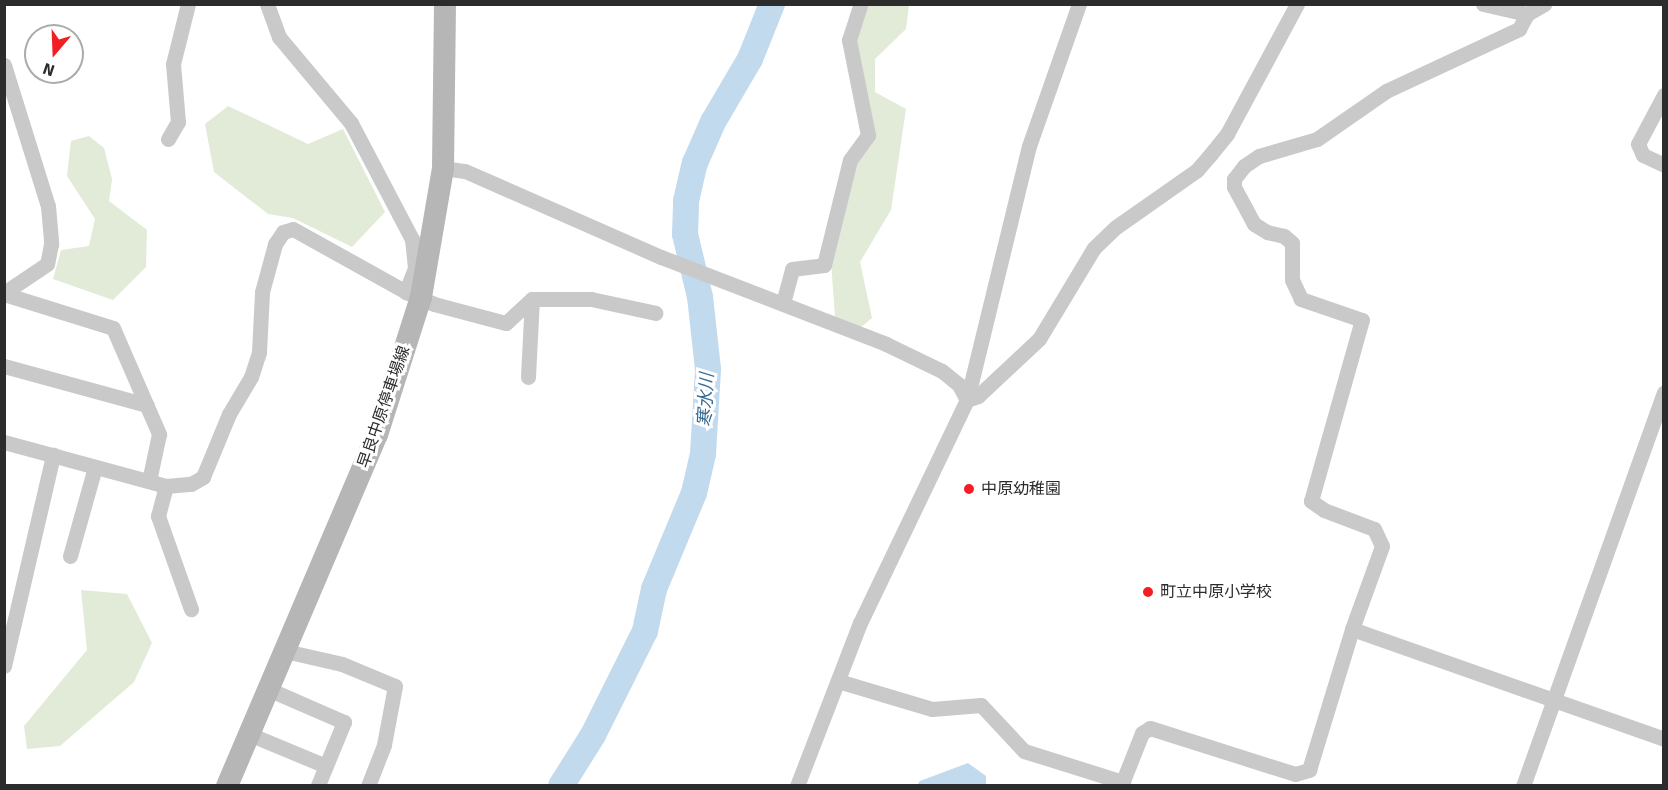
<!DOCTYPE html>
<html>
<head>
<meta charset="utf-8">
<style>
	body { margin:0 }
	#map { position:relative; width:1668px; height:790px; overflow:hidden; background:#fff; font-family:Signika,"Noto Sans JP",sans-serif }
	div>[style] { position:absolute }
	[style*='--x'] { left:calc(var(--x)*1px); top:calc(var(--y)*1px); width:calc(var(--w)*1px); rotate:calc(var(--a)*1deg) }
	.green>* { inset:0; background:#e1ebd8 }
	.water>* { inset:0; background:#c2daed }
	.river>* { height:26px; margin:-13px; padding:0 13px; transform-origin:13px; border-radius:13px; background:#c2daed }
	.minor>* { height:15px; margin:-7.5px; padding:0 7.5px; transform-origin:7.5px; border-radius:7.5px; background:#c9c9c9 }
	.secondary>* { height:22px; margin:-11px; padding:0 11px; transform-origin:11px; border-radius:11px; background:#b6b6b6 }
	.dots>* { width:16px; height:16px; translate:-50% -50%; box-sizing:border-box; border:3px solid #fff; border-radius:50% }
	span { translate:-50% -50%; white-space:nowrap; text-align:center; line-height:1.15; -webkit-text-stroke:6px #fff; paint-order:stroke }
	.street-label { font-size:16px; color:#2c2c2c }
	.poi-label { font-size:16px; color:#2c2c2c }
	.left { translate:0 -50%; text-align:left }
	.water-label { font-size:18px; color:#346a93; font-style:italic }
	.frame { position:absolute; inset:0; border:6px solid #2c2c2c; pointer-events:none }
	.north { position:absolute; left:24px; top:24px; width:60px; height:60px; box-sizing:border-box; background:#fff; border:2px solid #ababab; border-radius:50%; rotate:199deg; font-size:16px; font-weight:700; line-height:24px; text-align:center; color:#2c2c2c }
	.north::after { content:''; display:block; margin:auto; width:21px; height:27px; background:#f31e23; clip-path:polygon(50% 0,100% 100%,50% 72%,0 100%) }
</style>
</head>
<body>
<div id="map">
	<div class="green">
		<div style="clip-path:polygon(869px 5px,909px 5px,906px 29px,875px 59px,875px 92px,906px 109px,891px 210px,860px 262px,872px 318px,860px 328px,835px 317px,831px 261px,858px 161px,873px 138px,857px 41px)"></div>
		<div style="clip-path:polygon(228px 106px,308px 144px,343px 129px,385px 212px,352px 247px,293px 218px,268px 214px,214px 172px,205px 124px)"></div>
		<div style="clip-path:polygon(89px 136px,104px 148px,112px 179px,109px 201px,147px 230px,146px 267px,113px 300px,53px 279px,61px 250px,89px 246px,95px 219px,67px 176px,71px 141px)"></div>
		<div style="clip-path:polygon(81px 590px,127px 594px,152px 643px,134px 682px,60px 746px,27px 749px,24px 726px,87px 650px)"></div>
	</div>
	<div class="water">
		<div style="clip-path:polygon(968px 763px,986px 776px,986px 785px,917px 785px,920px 781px)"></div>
	</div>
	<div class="river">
		<div style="--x:561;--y:786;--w:60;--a:-57.9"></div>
		<div style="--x:593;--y:735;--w:116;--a:-63.4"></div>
		<div style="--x:645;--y:631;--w:43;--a:-77.9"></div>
		<div style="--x:654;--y:589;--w:104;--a:-67.4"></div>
		<div style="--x:694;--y:493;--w:40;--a:-77"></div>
		<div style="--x:703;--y:454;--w:85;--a:-86.6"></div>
		<div style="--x:708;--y:369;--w:72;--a:-96.3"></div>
		<div style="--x:700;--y:297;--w:65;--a:-103.4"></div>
		<div style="--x:685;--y:234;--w:33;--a:-88"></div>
		<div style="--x:686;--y:201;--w:39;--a:-77"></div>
		<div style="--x:695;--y:163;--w:45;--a:-66.3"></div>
		<div style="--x:713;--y:122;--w:73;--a:-59.6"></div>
		<div style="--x:750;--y:59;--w:59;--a:-68.2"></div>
	</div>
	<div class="minor">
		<div style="--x:267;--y:4;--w:35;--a:70"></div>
		<div style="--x:279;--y:37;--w:112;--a:50.1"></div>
		<div style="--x:351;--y:123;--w:131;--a:62.3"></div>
		<div style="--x:412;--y:239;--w:29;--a:84"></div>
		<div style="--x:415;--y:268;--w:26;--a:111"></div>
		<div style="--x:1483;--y:4;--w:45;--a:12.8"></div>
		<div style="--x:4;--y:65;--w:148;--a:72.7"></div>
		<div style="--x:48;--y:206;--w:38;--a:85"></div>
		<div style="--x:51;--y:244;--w:20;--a:101"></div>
		<div style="--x:47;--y:264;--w:52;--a:146"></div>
		<div style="--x:1664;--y:95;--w:55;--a:118"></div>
		<div style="--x:1638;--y:144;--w:12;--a:66"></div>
		<div style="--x:1643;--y:155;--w:23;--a:25"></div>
		<div style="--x:168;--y:139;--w:20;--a:-60"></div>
		<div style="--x:178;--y:122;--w:58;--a:-94.9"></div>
		<div style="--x:173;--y:64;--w:62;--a:-76"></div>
		<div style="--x:443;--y:168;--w:22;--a:8"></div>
		<div style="--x:465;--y:171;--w:214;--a:23.7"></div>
		<div style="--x:661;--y:257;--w:241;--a:21.1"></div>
		<div style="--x:886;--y:344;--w:62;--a:25.7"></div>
		<div style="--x:942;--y:371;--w:22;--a:39"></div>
		<div style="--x:959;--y:385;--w:17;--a:62"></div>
		<div style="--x:4;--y:294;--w:114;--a:17.3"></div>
		<div style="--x:113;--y:328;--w:116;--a:66.5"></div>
		<div style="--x:159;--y:434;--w:48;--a:102"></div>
		<div style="--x:783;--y:303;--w:35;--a:-75"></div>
		<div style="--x:792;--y:269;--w:32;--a:-7"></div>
		<div style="--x:824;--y:265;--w:108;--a:-76.1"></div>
		<div style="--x:850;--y:160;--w:31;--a:-54"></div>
		<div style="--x:868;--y:135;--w:97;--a:-101.3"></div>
		<div style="--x:849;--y:40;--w:38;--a:-72"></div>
		<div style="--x:4;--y:366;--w:148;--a:15.3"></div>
		<div style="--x:528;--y:377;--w:78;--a:-87.1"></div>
		<div style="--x:967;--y:400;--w:12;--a:-20"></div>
		<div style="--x:978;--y:396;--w:83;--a:-43.1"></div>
		<div style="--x:1039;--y:339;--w:106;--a:-58.9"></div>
		<div style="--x:1094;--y:248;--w:30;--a:-44"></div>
		<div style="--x:1116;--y:227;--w:99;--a:-35.1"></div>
		<div style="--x:1197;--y:170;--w:20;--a:-49"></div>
		<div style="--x:1210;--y:155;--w:27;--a:-51"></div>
		<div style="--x:1227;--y:134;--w:148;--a:-61.7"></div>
		<div style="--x:4;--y:442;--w:168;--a:15.2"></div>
		<div style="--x:166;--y:486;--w:25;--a:-5"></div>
		<div style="--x:191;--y:484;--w:14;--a:-30"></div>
		<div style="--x:203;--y:477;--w:68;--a:-67.6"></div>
		<div style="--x:229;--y:414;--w:43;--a:-59.3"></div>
		<div style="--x:251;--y:377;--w:26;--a:-72"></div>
		<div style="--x:259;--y:352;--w:60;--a:-87.1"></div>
		<div style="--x:262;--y:292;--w:50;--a:-74.8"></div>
		<div style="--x:275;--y:244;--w:14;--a:-56"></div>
		<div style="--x:283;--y:232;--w:10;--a:-17"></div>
		<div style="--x:293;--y:229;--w:129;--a:29.1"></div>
		<div style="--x:406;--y:292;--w:30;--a:23"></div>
		<div style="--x:434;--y:304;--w:74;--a:14.8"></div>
		<div style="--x:506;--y:323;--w:35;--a:-43"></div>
		<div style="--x:532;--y:299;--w:59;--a:0"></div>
		<div style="--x:591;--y:299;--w:66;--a:12.2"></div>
		<div style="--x:166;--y:486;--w:31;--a:105"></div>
		<div style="--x:158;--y:516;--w:99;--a:70.5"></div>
		<div style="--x:70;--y:556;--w:92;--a:-74.3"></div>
		<div style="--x:1352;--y:629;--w:331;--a:19.4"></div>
		<div style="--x:285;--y:651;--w:58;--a:12.8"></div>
		<div style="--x:342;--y:664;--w:57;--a:22.5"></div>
		<div style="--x:395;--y:686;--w:60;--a:100.6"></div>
		<div style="--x:384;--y:745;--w:44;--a:111.3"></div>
		<div style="--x:4;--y:666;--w:217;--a:-76.9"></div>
		<div style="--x:838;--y:681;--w:98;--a:16.6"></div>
		<div style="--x:932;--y:709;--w:49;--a:-4.7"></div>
		<div style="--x:981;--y:705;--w:63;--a:46.9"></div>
		<div style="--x:1024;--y:751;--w:104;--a:17.4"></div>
		<div style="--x:268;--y:689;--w:83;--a:23.5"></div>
		<div style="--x:344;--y:722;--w:68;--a:112.4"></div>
		<div style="--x:249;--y:734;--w:83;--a:22.6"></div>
		<div style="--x:797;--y:786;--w:175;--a:-68.9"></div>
		<div style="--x:860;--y:623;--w:247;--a:-64.4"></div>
		<div style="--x:967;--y:400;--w:261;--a:-76.3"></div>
		<div style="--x:1029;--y:146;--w:151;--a:-70.6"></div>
		<div style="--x:1121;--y:786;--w:57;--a:-68.4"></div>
		<div style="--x:1142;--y:733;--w:9;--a:-32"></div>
		<div style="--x:1150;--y:728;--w:152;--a:17.6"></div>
		<div style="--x:1295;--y:774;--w:15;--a:-16"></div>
		<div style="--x:1309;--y:770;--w:147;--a:-73"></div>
		<div style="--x:1352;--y:629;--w:88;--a:-70.1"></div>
		<div style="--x:1382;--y:546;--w:19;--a:-115"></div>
		<div style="--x:1374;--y:529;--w:53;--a:-159.2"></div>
		<div style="--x:1324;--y:510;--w:16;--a:-145"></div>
		<div style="--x:1311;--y:501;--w:188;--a:-74.3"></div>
		<div style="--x:1362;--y:320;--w:65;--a:-161"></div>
		<div style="--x:1301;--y:299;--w:21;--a:-115"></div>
		<div style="--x:1292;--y:280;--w:37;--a:-90"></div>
		<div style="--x:1292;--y:243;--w:11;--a:-139"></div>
		<div style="--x:1284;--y:236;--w:17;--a:-167"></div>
		<div style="--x:1267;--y:232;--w:15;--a:-148"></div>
		<div style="--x:1254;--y:224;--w:42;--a:-118.4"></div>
		<div style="--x:1234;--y:187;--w:8;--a:-90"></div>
		<div style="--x:1234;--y:179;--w:16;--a:-52"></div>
		<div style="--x:1244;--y:166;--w:18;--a:-34"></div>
		<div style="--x:1259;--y:156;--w:60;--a:-16.3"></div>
		<div style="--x:1317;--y:139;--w:84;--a:-34.8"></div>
		<div style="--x:1386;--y:91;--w:147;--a:-25"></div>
		<div style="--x:1519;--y:29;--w:17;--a:-62"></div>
		<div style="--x:1527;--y:14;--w:20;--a:-30"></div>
		<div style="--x:1523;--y:786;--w:418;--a:-70.3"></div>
	</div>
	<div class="secondary">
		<div style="--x:227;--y:786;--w:382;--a:-66.9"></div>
		<div style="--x:377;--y:435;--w:145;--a:-72.3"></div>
		<div style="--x:421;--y:297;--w:131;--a:-80.3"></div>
		<div style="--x:443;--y:168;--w:164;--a:-89.3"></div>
	</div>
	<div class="dots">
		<div style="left:969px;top:489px;background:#f31e23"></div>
		<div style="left:1148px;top:592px;background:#f31e23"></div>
	</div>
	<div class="street-label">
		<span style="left:384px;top:407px;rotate:-71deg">早良中原停車場線</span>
	</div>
	<div class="poi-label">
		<span class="left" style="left:981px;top:489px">中原幼稚園</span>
		<span class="left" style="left:1160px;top:592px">町立中原小学校</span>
	</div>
	<div class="water-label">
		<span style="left:706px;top:400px;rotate:-87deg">寒水川</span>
	</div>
	<div class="frame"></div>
	<div class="north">N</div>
</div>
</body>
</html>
